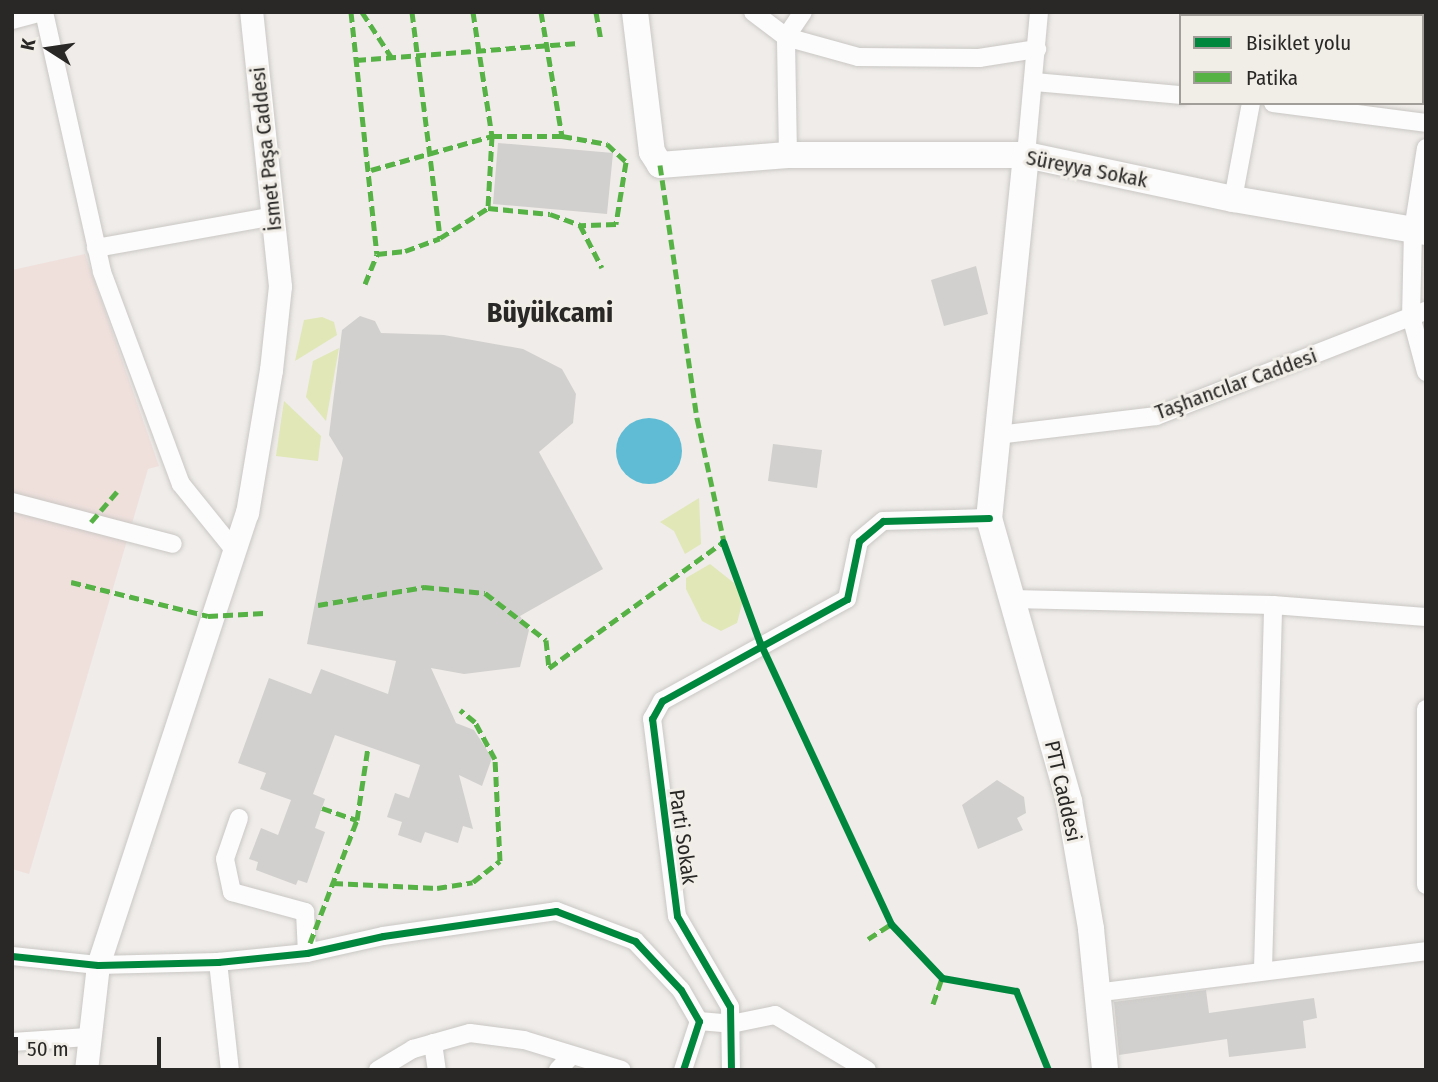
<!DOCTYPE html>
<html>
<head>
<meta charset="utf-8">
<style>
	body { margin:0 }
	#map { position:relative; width:1438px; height:1082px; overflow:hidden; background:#efece9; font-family:"Fira Sans Condensed",sans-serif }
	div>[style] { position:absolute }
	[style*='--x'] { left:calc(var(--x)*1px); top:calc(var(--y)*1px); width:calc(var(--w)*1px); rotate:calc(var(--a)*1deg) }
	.commercial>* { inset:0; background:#efe0dc }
	.green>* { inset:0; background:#e1e7b7 }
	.water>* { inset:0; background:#60bcd4 }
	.round { border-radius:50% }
	.building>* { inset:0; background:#d2d0ce }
	.roads { filter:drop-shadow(0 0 2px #c9c7c4) drop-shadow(0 0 2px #c9c7c4) }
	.minor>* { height:18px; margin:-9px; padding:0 9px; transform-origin:9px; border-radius:9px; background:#fdfcfc }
	.secondary>* { height:23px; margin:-11.5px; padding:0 11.5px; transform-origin:11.5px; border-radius:11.5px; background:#fdfcfc }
	.primary>* { height:26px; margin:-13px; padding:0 13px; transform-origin:13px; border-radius:13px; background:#fdfcfc }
	.quiet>* { height:5px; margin-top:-2.5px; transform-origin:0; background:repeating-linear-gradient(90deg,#56b245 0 10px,transparent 0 15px) }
	.cycleway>* { height:7px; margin:-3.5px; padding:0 3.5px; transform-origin:3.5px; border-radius:3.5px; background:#00873e }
	span { translate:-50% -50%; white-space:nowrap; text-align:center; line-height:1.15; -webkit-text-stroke:6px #f1ede7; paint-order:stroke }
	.street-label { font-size:21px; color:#292826 }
	.district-label { font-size:28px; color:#292826; font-weight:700 }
	.frame { position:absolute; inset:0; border:14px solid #292826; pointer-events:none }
	.legend { position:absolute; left:1179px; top:14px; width:245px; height:91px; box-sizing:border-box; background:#f1ede7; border:2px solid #a19e9a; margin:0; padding:9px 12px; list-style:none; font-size:21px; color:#292826 }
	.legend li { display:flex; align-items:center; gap:14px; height:35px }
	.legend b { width:35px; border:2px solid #a19e9a }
	.north { position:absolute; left:14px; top:14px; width:70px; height:70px; -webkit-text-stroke:5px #f1ede7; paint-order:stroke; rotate:282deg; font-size:19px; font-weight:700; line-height:28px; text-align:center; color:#292826 }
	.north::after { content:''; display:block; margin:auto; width:24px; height:32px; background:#292826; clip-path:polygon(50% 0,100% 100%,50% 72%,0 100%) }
	.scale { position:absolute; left:14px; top:1037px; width:147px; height:32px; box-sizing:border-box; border:4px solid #292826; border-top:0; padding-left:9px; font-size:21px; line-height:24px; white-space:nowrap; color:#292826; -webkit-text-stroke:5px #f1ede7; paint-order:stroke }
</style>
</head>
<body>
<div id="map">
	<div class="commercial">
		<div style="clip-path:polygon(85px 254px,159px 466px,148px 469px,29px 874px,12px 869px,12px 270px)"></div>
	</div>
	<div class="green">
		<div style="clip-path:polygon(322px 317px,334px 322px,337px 335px,295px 361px,304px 320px)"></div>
		<div style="clip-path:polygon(339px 348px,326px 421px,306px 397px,313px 361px)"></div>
		<div style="clip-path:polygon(284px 401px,321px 436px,318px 461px,276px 456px)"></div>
		<div style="clip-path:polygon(699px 498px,701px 544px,685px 554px,674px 531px,660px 522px)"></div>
		<div style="clip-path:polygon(710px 564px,734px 583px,743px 600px,737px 623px,721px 631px,702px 621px,686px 589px,686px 578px)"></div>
	</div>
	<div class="water">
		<div class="round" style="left:616px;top:418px;width:66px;height:66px"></div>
	</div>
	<div class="building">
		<div style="clip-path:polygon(498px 143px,613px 153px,607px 214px,493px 204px)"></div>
		<div style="clip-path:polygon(976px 266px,988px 314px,944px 326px,931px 280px)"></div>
		<div style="clip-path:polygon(360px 316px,375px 321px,381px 333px,444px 335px,523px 349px,562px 369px,576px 394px,573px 423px,539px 452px,603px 569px,520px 616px,529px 630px,520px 667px,464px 674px,431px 668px,456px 723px,474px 730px,492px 758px,482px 786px,459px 775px,473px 829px,463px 826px,458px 843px,425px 832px,421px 843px,398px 835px,402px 822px,387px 817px,395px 793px,409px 798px,420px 765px,335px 735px,313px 794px,325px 799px,315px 828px,325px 832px,307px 883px,298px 880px,296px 885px,256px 870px,258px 862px,249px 859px,261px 828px,278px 835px,291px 800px,260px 789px,266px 773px,238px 763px,269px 678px,311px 694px,321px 669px,388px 694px,396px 661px,307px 644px,343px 458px,329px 435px,342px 330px)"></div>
		<div style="clip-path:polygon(773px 444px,822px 450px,817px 488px,768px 481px)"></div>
		<div style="clip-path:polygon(997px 780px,1024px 797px,1026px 813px,1017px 818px,1023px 830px,978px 849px,962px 805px)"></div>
		<div style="clip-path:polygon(1206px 990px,1209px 1013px,1314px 998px,1317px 1018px,1303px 1021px,1306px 1048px,1229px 1057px,1227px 1039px,1119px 1055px,1114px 1002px)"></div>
	</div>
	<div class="roads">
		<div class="minor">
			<div style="--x:44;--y:12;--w:266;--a:77.4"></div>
			<div style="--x:102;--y:272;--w:226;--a:69.6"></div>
			<div style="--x:181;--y:484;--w:86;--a:51.1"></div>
			<div style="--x:753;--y:12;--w:41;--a:37.1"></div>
			<div style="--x:786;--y:37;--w:75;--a:15.5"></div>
			<div style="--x:858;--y:57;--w:121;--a:0.5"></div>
			<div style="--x:979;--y:58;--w:59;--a:-8.8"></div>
			<div style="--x:1362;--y:12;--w:6;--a:39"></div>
			<div style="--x:1285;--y:16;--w:4;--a:-76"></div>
			<div style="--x:12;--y:20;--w:31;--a:-15"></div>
			<div style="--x:1422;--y:61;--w:5;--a:37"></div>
			<div style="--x:1035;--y:82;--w:147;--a:5.1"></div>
			<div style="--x:1273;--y:103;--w:154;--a:7.4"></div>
			<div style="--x:1426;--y:148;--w:83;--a:99"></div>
			<div style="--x:1413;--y:230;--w:86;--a:91.3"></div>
			<div style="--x:1411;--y:316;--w:58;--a:75"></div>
			<div style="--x:788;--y:155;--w:118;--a:-91"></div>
			<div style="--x:786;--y:37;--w:30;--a:-56"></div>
			<div style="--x:1026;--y:155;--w:144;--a:-84.8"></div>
			<div style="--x:1233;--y:199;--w:98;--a:-79.4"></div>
			<div style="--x:96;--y:248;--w:180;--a:-10.2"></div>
			<div style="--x:997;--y:435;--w:160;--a:-6.8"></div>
			<div style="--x:1156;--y:416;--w:290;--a:-21.3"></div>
			<div style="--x:12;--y:502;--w:166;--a:14.6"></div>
			<div style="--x:1012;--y:599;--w:261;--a:1.3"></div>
			<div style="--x:1273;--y:605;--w:153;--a:4.5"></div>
			<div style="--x:1426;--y:709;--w:176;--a:90"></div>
			<div style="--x:239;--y:818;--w:43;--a:108.9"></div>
			<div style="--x:225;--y:859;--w:34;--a:78"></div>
			<div style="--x:232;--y:892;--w:76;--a:15.3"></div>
			<div style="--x:305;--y:912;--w:41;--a:87.2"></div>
			<div style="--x:12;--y:956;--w:86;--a:6"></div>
			<div style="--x:98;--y:965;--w:120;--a:-1.4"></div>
			<div style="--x:218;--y:962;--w:89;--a:-5.8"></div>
			<div style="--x:307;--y:953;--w:78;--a:-12.6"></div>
			<div style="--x:383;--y:936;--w:175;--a:-8.2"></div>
			<div style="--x:556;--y:911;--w:85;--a:20.8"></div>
			<div style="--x:635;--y:941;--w:67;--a:46.8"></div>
			<div style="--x:681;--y:990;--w:36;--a:60"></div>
			<div style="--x:699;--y:1021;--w:52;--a:108.1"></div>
			<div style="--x:218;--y:962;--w:109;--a:83.7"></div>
			<div style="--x:1263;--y:969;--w:364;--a:-88.4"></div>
			<div style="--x:1095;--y:993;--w:334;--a:-7.2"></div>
			<div style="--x:699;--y:1021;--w:32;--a:5"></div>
			<div style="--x:731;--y:1024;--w:45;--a:-11.6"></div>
			<div style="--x:775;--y:1015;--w:107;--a:30.9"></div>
			<div style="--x:12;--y:1042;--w:76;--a:-3.8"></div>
			<div style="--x:433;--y:1043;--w:27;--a:82"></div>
			<div style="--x:378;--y:1070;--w:41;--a:-31"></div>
			<div style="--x:413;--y:1049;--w:59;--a:-15.7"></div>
			<div style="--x:470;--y:1033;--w:54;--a:7.4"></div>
			<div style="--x:524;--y:1040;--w:102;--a:17"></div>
			<div style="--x:558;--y:1070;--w:19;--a:-47"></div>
			<div style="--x:731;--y:1070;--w:63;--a:-90.9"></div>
			<div style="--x:730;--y:1007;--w:105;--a:-120.2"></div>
			<div style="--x:677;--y:916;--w:199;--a:-97.2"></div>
			<div style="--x:652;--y:719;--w:21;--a:-61"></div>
			<div style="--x:662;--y:701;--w:211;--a:-28.9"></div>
			<div style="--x:847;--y:599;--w:59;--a:-78.3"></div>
			<div style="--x:859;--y:541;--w:31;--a:-40"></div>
			<div style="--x:883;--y:521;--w:106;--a:-1.6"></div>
		</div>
		<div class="secondary">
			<div style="--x:86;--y:1070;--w:106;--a:-83.5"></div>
			<div style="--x:98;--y:965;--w:476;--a:-71.8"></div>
			<div style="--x:247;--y:513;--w:145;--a:-80.5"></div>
			<div style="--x:271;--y:370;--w:84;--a:-83.9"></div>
			<div style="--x:280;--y:286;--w:276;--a:-96"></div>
		</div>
		<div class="primary">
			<div style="--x:635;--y:12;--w:141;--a:83.1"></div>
			<div style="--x:652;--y:152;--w:15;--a:58"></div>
			<div style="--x:660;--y:165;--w:128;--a:-4.5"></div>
			<div style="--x:788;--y:155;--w:238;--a:0"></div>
			<div style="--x:1026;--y:155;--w:212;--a:12"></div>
			<div style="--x:1233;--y:199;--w:196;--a:9.7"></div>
			<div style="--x:1026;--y:155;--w:365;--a:95.8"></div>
			<div style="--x:989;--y:518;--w:294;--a:74.2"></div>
			<div style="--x:1069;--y:801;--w:130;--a:80.2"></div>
			<div style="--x:1091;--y:929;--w:142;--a:84.3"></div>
		</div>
	</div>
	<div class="quiet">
		<div style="--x:351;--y:12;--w:243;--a:83.9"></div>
		<div style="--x:362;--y:12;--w:55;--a:56.9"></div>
		<div style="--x:412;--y:12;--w:228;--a:82.9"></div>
		<div style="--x:473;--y:12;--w:125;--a:81.3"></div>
		<div style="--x:492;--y:136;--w:72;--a:93.2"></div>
		<div style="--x:541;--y:12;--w:126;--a:80.4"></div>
		<div style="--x:562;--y:136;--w:46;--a:10.1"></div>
		<div style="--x:607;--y:144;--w:26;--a:43"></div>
		<div style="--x:626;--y:162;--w:63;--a:99.2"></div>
		<div style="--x:616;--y:224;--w:36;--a:178"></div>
		<div style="--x:596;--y:12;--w:28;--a:80"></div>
		<div style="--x:356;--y:60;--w:223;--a:-4.4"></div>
		<div style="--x:660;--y:165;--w:256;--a:81.7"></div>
		<div style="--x:697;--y:418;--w:131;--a:77.7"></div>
		<div style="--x:371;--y:170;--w:126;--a:-15.7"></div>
		<div style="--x:492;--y:136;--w:70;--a:0"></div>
		<div style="--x:365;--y:284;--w:32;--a:-68"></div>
		<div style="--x:377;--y:254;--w:28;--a:-6"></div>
		<div style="--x:405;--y:251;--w:37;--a:-20"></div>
		<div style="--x:440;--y:238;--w:57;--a:-32"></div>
		<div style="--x:488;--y:208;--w:62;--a:5.5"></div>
		<div style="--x:550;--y:214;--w:32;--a:20"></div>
		<div style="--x:580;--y:225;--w:48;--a:62.9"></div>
		<div style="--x:91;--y:522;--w:45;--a:-49.5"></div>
		<div style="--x:71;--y:582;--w:141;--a:13.9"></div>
		<div style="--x:208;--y:616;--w:56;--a:-3.1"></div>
		<div style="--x:318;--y:605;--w:108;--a:-9.6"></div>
		<div style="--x:424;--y:587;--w:61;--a:5.6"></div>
		<div style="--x:485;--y:593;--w:77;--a:37.6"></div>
		<div style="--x:546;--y:640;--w:28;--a:84"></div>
		<div style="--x:549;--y:668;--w:215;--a:-35.9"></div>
		<div style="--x:322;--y:808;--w:37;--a:19"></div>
		<div style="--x:333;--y:883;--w:104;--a:2.8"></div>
		<div style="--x:437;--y:888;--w:36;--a:-9"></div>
		<div style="--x:473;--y:882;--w:34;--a:-38"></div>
		<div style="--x:500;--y:861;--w:102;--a:-92.8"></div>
		<div style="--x:495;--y:759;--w:42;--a:-118.4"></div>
		<div style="--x:475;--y:722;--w:19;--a:-141"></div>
		<div style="--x:868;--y:939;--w:27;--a:-33"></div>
		<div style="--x:310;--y:943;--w:132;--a:-69.1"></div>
		<div style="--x:357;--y:820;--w:74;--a:-81.4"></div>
		<div style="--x:933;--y:1004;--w:28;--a:-71"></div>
	</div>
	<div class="cycleway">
		<div style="--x:723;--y:542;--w:108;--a:69.9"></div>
		<div style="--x:760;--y:643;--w:310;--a:65"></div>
		<div style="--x:891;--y:924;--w:74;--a:46.6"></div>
		<div style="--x:942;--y:978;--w:75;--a:10"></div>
		<div style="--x:1016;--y:991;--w:85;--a:67.9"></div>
		<div style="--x:12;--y:956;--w:86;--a:6"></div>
		<div style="--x:98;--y:965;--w:120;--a:-1.4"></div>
		<div style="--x:218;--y:962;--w:89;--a:-5.8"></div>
		<div style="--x:307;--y:953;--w:78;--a:-12.6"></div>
		<div style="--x:383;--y:936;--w:175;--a:-8.2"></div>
		<div style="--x:556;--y:911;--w:85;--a:20.8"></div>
		<div style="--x:635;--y:941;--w:67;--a:46.8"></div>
		<div style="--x:681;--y:990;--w:36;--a:60"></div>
		<div style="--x:699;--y:1021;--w:52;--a:108.1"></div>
		<div style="--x:731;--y:1070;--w:63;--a:-90.9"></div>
		<div style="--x:730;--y:1007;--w:105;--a:-120.2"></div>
		<div style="--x:677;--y:916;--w:199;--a:-97.2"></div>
		<div style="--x:652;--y:719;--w:21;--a:-61"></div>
		<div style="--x:662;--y:701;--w:211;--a:-28.9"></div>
		<div style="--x:847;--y:599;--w:59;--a:-78.3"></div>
		<div style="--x:859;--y:541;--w:31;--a:-40"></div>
		<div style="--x:883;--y:521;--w:106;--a:-1.6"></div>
	</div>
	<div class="street-label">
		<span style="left:266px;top:149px;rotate:-96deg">İsmet Paşa Caddesi</span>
		<span style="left:1087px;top:169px;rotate:11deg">Süreyya Sokak</span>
		<span style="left:1236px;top:384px;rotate:-20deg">Taşhancılar Caddesi</span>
		<span style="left:1063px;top:791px;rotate:77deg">PTT Caddesi</span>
		<span style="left:683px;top:837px;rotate:82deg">Parti Sokak</span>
	</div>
	<div class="district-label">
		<span style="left:550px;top:313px">Büyükcami</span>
	</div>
	<div class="frame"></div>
	<ul class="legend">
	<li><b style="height:9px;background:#00873e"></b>Bisiklet yolu</li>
	<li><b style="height:9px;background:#56b245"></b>Patika</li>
	</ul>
	<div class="north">K</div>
	<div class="scale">50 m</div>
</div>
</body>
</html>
